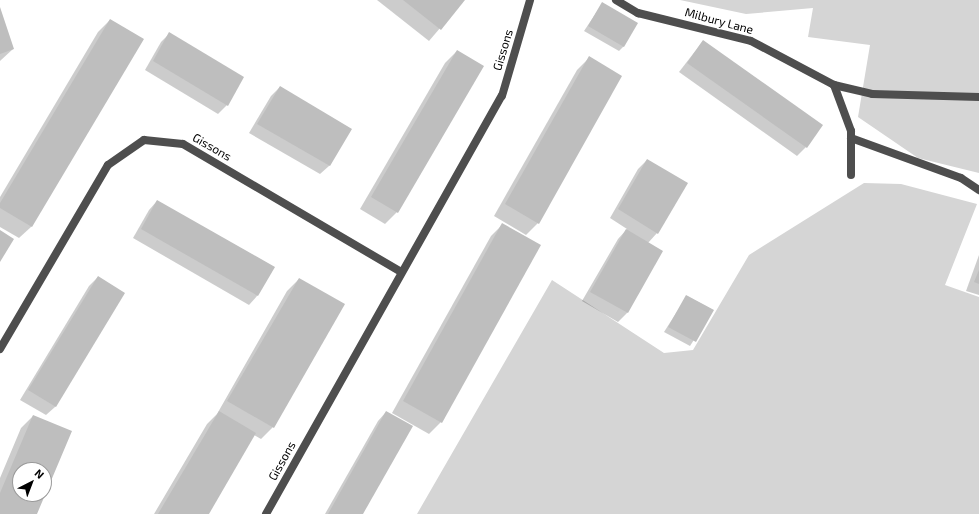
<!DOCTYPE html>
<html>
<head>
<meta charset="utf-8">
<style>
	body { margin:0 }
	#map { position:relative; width:979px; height:514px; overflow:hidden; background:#fff; font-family:"Exo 2",sans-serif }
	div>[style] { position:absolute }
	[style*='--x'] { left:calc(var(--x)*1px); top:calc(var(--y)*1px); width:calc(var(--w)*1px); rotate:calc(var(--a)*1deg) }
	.green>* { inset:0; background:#d5d5d5 }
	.shadow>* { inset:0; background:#0003 }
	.building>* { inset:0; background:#bebebe }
	.lane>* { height:8px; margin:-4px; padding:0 4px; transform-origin:4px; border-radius:4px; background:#4e4e4e }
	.street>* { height:8px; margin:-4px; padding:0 4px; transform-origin:4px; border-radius:4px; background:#4e4e4e }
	span { translate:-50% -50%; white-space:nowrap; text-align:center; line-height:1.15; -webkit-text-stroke:3px #fff; paint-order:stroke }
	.street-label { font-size:12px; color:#000 }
	.north { position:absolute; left:12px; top:462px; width:40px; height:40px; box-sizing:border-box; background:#fff; border:1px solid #999; border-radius:50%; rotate:42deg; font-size:11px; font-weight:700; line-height:16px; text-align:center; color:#000 }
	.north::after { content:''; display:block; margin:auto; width:14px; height:18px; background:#000; clip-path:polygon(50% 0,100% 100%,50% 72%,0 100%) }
</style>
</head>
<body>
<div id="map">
	<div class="green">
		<div style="clip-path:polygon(680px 0,979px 0,979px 173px,918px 158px,858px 117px,870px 45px,808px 37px,813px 8px,746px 14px)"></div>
		<div style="clip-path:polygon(864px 183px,901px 184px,977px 204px,945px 285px,979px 297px,979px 514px,417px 514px,552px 280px,664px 353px,693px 350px,749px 255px)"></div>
	</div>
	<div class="shadow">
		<div style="clip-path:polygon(377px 0,464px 0,429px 41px)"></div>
		<div style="clip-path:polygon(602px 4px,624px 46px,619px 51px,584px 31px)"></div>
		<div style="clip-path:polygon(0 10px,13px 49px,0 61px)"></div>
		<div style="clip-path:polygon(110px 20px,142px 39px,31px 227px,19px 238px,0 227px,0 197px,98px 32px)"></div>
		<div style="clip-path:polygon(170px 33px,227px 105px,218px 114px,145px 70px,161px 42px)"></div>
		<div style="clip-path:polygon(703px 41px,806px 147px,797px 156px,679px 72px)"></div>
		<div style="clip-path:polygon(457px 51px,397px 212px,385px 224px,360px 209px,445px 63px)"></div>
		<div style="clip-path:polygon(589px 58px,538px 223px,526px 235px,494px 216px,577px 70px)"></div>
		<div style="clip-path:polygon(280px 87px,351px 129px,329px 166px,320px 174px,249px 133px,271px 96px)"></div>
		<div style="clip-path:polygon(647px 160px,657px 233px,648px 243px,662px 251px,627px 313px,618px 322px,582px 301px,618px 239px,627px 229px,610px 218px,638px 169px)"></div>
		<div style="clip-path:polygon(157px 201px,274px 267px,257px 296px,249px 305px,133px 238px,149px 210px)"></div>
		<div style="clip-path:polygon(503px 224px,441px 422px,429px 434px,392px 413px,491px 236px)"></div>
		<div style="clip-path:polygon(979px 255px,979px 295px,966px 291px)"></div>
		<div style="clip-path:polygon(98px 277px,124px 293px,55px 407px,46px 415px,20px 400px,89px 286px)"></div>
		<div style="clip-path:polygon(299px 279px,273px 427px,261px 439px,254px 435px,208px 514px,154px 514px,207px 424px,217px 414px,287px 291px)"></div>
		<div style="clip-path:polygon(687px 296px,713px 310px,690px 346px,664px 332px)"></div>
		<div style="clip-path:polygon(386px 412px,362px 514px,325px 514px,378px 421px)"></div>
		<div style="clip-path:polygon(evenodd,33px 416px,70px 431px,36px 514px,0 514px,0 478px,21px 428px,33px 416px,20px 470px,44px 470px,44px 494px,20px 494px,20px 470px)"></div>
	</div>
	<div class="building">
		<div style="clip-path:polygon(403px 0,465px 0,441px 30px)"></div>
		<div style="clip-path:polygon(602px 2px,638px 23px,624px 47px,588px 26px)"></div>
		<div style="clip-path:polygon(0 7px,14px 49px,0 54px)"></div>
		<div style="clip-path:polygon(110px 19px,144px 39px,32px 227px,0 208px,0 203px)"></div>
		<div style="clip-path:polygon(169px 32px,244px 77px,228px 106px,153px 61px)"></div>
		<div style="clip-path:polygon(703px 40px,823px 125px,807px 148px,687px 63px)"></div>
		<div style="clip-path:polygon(457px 50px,484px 66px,398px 213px,371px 197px)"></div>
		<div style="clip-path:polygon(589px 56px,622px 76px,539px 224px,505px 204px)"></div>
		<div style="clip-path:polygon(280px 86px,352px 129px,330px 166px,257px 124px)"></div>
		<div style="clip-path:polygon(647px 159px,688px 183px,658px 234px,618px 209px)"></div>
		<div style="clip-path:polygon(157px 200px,275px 267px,258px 296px,141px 229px)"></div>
		<div style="clip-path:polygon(502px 223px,541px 245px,442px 423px,403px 401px)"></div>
		<div style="clip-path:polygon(626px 229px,663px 251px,628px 313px,590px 292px)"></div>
		<div style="clip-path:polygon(0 230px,14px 239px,0 262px)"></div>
		<div style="clip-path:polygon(979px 270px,979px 284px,974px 282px)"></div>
		<div style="clip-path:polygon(98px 276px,125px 293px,56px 407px,28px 390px)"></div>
		<div style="clip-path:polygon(299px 278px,345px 304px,274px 428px,227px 401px)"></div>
		<div style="clip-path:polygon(686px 295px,714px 310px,696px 342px,668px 327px)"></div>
		<div style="clip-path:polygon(219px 411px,256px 433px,209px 514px,158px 514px)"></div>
		<div style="clip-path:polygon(386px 411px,413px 426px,363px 514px,328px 514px)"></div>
		<div style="clip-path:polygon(evenodd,33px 415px,72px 431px,37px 514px,0 514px,0 493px,33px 415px,20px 470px,44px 470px,44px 494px,20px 494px,20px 470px)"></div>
	</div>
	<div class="lane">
		<div style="--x:834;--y:85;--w:39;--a:13"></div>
		<div style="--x:872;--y:94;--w:107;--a:1.6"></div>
		<div style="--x:834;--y:85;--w:49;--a:69.7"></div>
		<div style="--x:851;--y:131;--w:44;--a:90"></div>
		<div style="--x:851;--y:138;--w:117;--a:20"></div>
		<div style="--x:961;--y:178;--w:22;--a:34"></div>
	</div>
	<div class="street">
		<div style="--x:616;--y:0;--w:26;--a:31"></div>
		<div style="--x:638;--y:13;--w:116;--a:13.9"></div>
		<div style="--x:751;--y:41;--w:94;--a:27.9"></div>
		<div style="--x:0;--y:349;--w:213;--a:-59.6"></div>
		<div style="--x:108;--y:165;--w:44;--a:-34.8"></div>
		<div style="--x:144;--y:140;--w:39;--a:6"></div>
		<div style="--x:183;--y:144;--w:253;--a:30.4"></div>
		<div style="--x:266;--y:514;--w:480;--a:-60.6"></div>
		<div style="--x:502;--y:96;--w:100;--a:-73.7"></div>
	</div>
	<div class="street-label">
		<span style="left:719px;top:21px;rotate:15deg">Milbury Lane</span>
		<span style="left:503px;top:50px;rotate:-73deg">Gissons</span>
		<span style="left:212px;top:147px;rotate:30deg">Gissons</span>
		<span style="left:282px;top:461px;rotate:-61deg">Gissons</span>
	</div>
	<div class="north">N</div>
</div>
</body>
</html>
